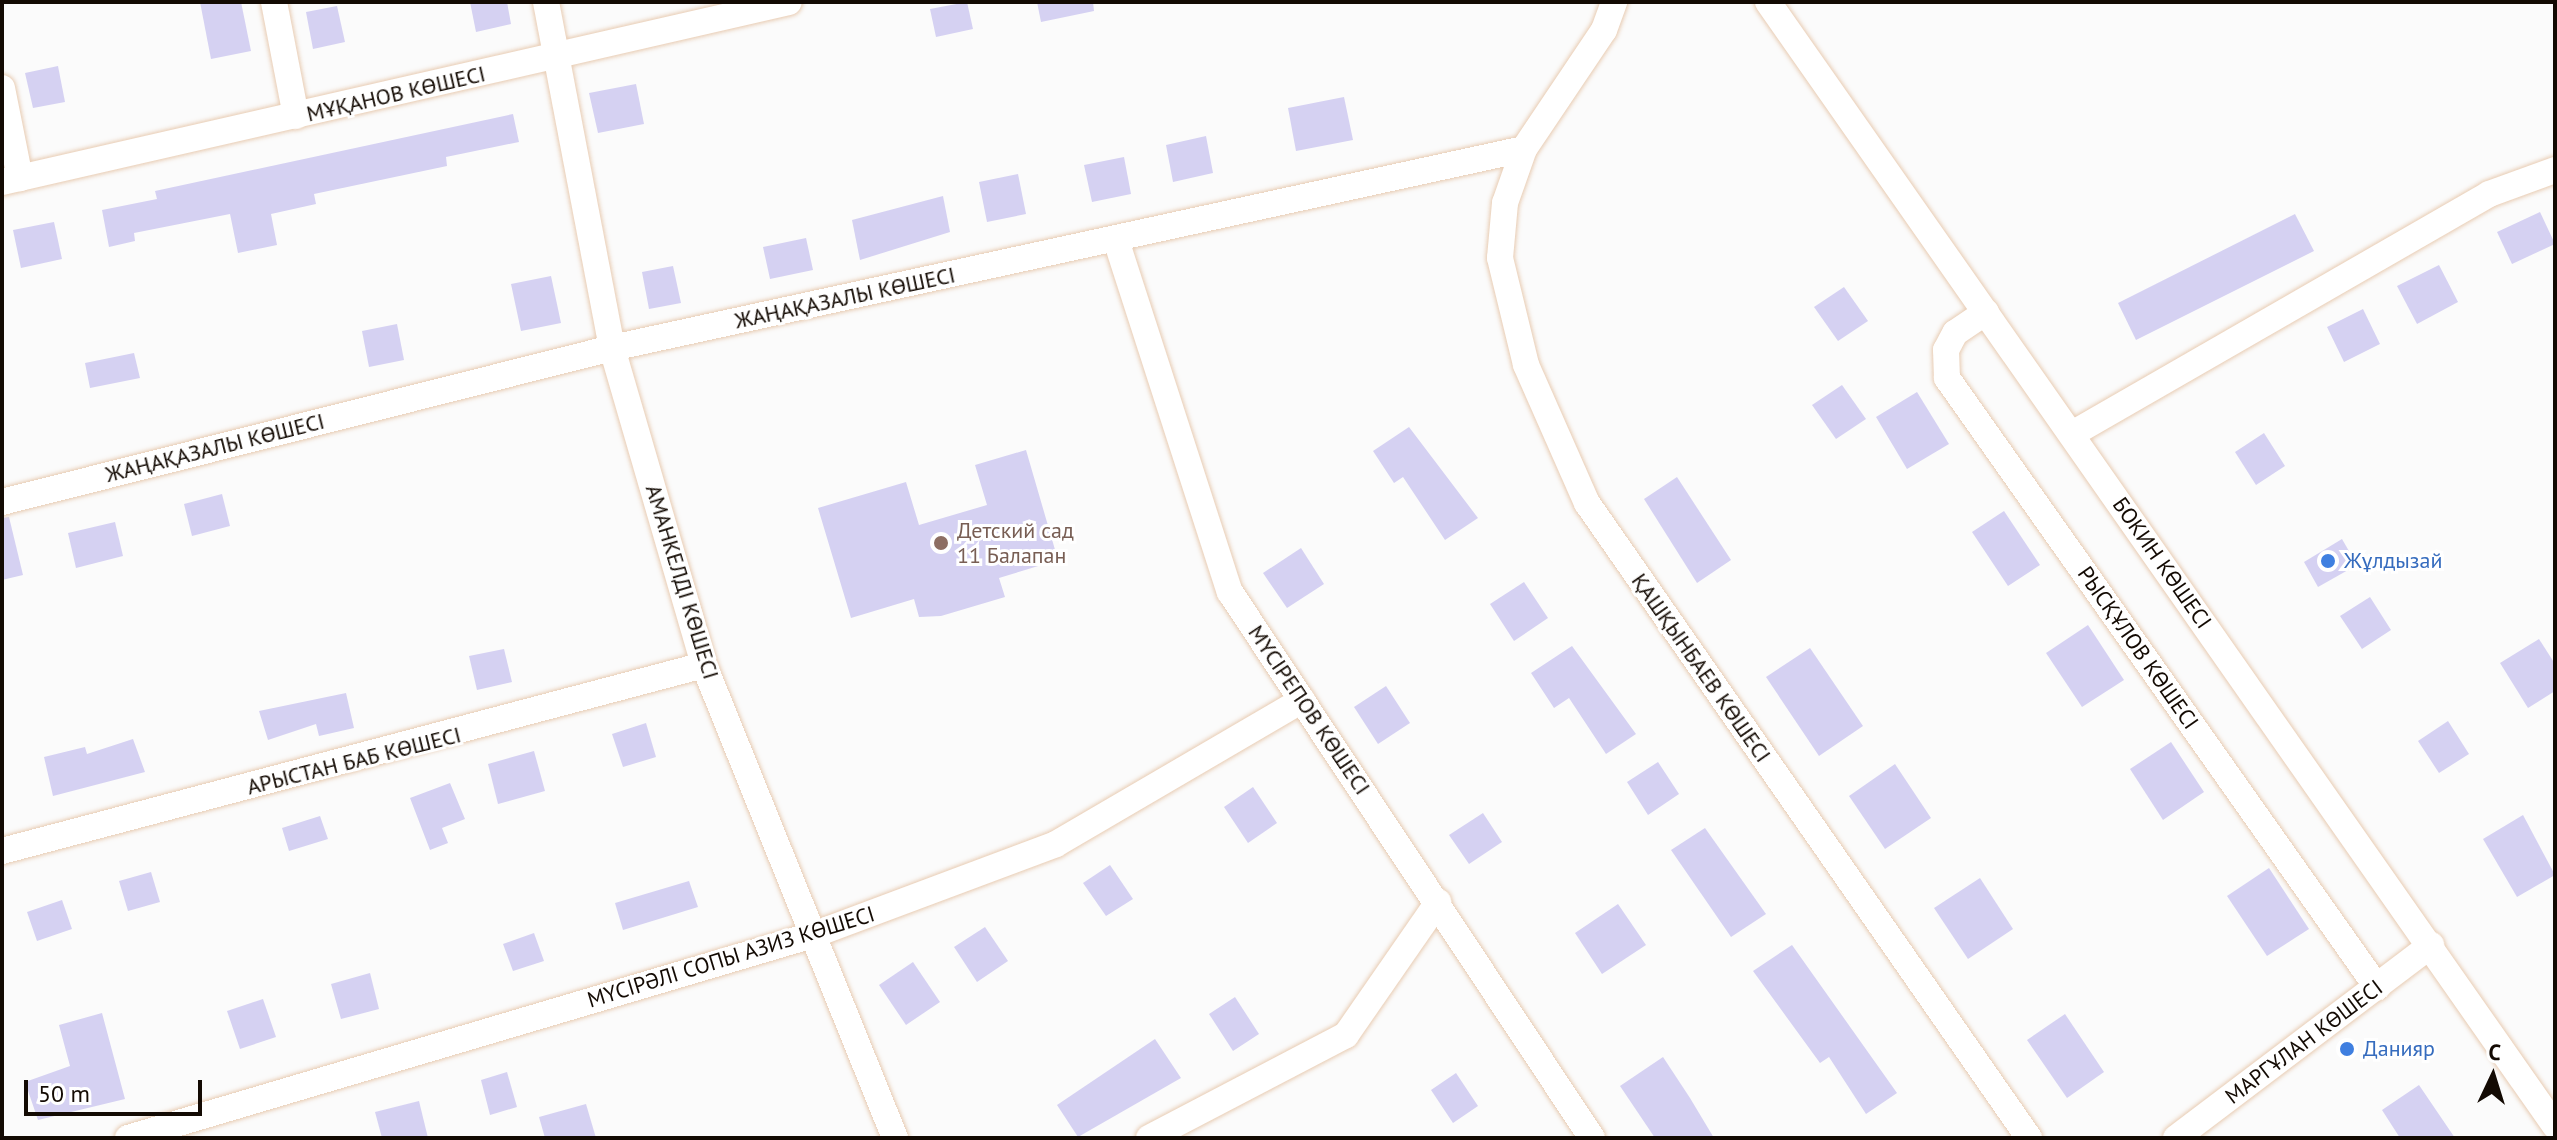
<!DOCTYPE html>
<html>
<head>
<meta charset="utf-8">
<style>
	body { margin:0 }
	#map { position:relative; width:2557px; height:1140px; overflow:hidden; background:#fbfbfb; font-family:"PT Sans",sans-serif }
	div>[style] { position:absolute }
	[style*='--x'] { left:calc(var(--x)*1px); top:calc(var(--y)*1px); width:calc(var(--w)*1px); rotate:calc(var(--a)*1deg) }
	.building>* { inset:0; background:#d5d1f2 }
	.roads { filter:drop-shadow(0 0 2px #e8ccb3) drop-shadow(0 0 2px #e8ccb3) }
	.minor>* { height:26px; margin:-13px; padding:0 13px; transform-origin:13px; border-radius:13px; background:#fff }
	.dots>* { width:22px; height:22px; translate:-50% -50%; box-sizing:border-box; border:4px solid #fff; border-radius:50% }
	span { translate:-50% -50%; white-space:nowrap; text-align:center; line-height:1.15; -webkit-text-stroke:6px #fff; paint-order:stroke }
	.street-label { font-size:22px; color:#130a03 }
	.education-label { font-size:22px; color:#785e54 }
	.left { translate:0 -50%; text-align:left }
	.shop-label { font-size:22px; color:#366cbe }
	.frame { position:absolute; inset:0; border:4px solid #130a03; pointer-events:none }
	.north { position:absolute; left:2453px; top:1036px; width:80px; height:80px; -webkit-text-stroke:6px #fff; paint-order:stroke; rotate:4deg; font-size:22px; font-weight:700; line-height:32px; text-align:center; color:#130a03 }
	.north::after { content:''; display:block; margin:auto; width:28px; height:36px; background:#130a03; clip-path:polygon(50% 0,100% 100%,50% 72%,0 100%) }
	.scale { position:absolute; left:24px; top:1080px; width:178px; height:36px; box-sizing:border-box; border:4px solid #130a03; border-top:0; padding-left:10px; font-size:24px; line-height:28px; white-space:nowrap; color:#130a03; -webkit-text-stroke:6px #fff; paint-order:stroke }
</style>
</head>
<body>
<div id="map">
	<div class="building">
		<div style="clip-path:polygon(200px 2px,241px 2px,251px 51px,211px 59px)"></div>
		<div style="clip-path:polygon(470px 2px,507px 2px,511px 24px,476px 32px)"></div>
		<div style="clip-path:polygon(967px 2px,973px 29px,936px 37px,930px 9px)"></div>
		<div style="clip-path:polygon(1037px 2px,1093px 2px,1094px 11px,1041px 22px)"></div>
		<div style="clip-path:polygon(337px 6px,345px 42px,313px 49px,306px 12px)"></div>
		<div style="clip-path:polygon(58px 66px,65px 102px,33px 108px,25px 73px)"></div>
		<div style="clip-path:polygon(636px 84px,644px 124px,598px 133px,589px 93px)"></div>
		<div style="clip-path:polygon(1344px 97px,1353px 140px,1296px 151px,1288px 108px)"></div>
		<div style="clip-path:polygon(513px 114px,519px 142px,446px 157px,447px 166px,314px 194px,316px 204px,271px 214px,277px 245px,238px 253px,230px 214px,134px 233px,135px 241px,109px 247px,102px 210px,157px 199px,155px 191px)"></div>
		<div style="clip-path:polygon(1206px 136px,1213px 173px,1173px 182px,1166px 145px)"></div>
		<div style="clip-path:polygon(1124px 157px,1131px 194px,1092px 202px,1084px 165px)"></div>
		<div style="clip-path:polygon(1018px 174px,1026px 214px,987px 222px,979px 182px)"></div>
		<div style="clip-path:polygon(943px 196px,950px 232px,860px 260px,852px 220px)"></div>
		<div style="clip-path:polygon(2540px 212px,2555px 244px,2512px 264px,2497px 232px)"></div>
		<div style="clip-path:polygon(2295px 214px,2314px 251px,2136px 340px,2118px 303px)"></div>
		<div style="clip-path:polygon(54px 222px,62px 259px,21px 268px,13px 230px)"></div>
		<div style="clip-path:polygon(806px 238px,813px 270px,770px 279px,763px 247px)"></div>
		<div style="clip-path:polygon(2439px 265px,2458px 302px,2417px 324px,2397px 286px)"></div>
		<div style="clip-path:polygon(673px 266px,681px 303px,649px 309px,642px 272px)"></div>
		<div style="clip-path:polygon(551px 276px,561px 323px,521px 331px,511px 284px)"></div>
		<div style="clip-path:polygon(1844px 287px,1868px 321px,1838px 341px,1814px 307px)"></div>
		<div style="clip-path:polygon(2363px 309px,2380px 344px,2344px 362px,2327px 327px)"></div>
		<div style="clip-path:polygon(397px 324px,404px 360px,369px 367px,362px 331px)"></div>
		<div style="clip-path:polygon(134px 353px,140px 378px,90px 388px,85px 363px)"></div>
		<div style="clip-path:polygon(1842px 385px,1866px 419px,1836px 439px,1812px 405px)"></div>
		<div style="clip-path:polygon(1917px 392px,1949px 444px,1907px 469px,1876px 417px)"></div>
		<div style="clip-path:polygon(1409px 427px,1478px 518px,1445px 540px,1403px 477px,1394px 483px,1373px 451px)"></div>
		<div style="clip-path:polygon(2264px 433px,2285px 466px,2256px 485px,2235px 452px)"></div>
		<div style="clip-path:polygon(1026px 450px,1058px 560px,999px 578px,1005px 597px,941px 616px,919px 617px,914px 599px,851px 618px,818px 508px,906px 482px,919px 525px,987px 505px,975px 465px)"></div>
		<div style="clip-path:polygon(1677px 477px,1731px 560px,1697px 583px,1644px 499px)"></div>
		<div style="clip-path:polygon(222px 494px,230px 526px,192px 536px,184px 504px)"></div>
		<div style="clip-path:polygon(2004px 511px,2040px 565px,2008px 586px,1972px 532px)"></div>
		<div style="clip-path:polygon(9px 517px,23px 575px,2px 580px,2px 518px)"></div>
		<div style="clip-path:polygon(115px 522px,123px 556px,76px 568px,68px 533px)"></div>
		<div style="clip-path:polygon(2342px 539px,2357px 565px,2318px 587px,2304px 562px)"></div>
		<div style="clip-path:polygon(1301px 548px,1324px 584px,1287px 608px,1263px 573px)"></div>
		<div style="clip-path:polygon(1524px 582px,1548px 618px,1514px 641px,1490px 604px)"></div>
		<div style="clip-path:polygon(2370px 597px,2391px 630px,2362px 649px,2340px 616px)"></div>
		<div style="clip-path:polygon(2088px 625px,2124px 680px,2082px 707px,2046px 653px)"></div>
		<div style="clip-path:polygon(2539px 639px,2555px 664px,2555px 691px,2528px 708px,2500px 663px)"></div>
		<div style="clip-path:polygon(1572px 646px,1636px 734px,1606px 754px,1569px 698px,1554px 708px,1531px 673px)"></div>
		<div style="clip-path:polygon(1810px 648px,1863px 726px,1819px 756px,1766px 677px)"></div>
		<div style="clip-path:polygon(504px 649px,512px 682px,477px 690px,469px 656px)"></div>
		<div style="clip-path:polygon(1386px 686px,1410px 723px,1378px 744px,1354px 707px)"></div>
		<div style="clip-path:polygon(346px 693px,354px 728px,319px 736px,316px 724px,268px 740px,259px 711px)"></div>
		<div style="clip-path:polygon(2448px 721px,2469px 754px,2439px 773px,2418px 741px)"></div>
		<div style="clip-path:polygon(646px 723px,656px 757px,623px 767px,612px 734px)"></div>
		<div style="clip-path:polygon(133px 739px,145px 772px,53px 796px,44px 757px,85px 747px,87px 754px)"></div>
		<div style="clip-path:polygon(2171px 742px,2204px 792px,2163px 820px,2130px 769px)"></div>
		<div style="clip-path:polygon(534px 751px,545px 791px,498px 804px,488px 764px)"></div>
		<div style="clip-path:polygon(1658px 762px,1679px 794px,1648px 815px,1627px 782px)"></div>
		<div style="clip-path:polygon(1895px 764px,1931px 818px,1885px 849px,1849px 796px)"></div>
		<div style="clip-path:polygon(450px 783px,465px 819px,442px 828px,448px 843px,430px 850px,410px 798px)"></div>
		<div style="clip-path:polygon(1253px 787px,1277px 823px,1248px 843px,1224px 807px)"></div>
		<div style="clip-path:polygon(1483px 813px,1502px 842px,1469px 864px,1449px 835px)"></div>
		<div style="clip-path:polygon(2523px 815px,2555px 875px,2517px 897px,2483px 839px)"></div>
		<div style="clip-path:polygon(320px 816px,328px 839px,289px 851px,282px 828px)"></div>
		<div style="clip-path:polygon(1705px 828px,1766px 914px,1731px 937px,1671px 850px)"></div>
		<div style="clip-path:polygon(1110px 865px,1133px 899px,1106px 916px,1083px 883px)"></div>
		<div style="clip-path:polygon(2269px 868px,2309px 929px,2267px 956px,2227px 896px)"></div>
		<div style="clip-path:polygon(151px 872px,160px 902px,128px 911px,119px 881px)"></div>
		<div style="clip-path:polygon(1980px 878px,2013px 929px,1968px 959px,1934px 908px)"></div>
		<div style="clip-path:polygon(689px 881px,698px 907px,623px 930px,615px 903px)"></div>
		<div style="clip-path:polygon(62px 900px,72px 929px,37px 941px,27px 912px)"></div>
		<div style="clip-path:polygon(1618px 904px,1646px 945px,1602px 974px,1575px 933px)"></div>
		<div style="clip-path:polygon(985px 927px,1008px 961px,977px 982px,954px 947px)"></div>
		<div style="clip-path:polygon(534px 933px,544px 961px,513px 971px,503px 944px)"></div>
		<div style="clip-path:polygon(1792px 945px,1897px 1093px,1866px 1114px,1829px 1057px,1820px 1063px,1753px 971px)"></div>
		<div style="clip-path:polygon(913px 962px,940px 1002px,906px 1025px,879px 985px)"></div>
		<div style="clip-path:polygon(370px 973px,379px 1009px,341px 1019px,331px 984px)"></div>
		<div style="clip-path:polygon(1235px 997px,1259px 1034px,1233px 1051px,1209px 1014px)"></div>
		<div style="clip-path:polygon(263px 999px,276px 1037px,240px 1049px,227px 1011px)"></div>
		<div style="clip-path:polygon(102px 1013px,125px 1099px,38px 1120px,25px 1082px,70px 1066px,59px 1025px)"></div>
		<div style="clip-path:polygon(2065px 1014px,2104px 1072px,2067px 1098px,2027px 1040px)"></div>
		<div style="clip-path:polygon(1155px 1039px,1181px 1078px,1078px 1137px,1057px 1105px)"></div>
		<div style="clip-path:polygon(1663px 1057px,1690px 1098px,1714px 1138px,1655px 1138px,1620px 1086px)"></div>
		<div style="clip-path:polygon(507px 1072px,517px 1107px,490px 1115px,481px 1080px)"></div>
		<div style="clip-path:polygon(1456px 1073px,1478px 1106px,1453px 1123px,1431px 1090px)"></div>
		<div style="clip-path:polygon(2419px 1085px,2438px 1113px,2455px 1138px,2400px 1138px,2382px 1110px)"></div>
		<div style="clip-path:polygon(419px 1101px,428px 1138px,382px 1138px,375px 1112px)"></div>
		<div style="clip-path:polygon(586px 1104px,596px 1138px,545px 1138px,539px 1117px)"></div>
	</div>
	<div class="roads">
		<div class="minor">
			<div style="--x:274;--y:2;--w:116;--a:79.1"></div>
			<div style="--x:546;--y:2;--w:352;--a:79.2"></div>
			<div style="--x:612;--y:348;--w:330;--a:73.8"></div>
			<div style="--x:704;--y:665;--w:510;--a:68.01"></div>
			<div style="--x:1768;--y:2;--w:1372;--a:55"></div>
			<div style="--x:2;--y:88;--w:92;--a:78.7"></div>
			<div style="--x:1524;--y:149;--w:57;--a:109.4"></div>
			<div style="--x:1505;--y:203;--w:55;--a:95.2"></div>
			<div style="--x:1500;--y:258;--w:110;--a:76.3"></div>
			<div style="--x:1526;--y:365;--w:151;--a:66.2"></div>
			<div style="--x:1587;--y:503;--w:774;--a:55.16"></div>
			<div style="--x:2;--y:182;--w:807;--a:-12.88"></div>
			<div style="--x:1116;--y:240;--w:370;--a:72.1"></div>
			<div style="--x:1230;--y:592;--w:655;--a:56.46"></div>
			<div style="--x:1986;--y:312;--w:37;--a:146"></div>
			<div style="--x:1955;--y:333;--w:19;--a:118"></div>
			<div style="--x:1946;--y:350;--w:28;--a:88"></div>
			<div style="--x:1947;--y:378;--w:746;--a:54.78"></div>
			<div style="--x:2072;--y:434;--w:481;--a:-29.9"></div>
			<div style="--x:2489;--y:194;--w:70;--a:-20"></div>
			<div style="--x:2;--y:502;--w:629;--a:-14.17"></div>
			<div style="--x:612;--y:348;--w:933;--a:-12.31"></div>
			<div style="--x:1524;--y:149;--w:143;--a:-56.1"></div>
			<div style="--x:1604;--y:30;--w:30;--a:-70"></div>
			<div style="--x:2;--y:851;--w:726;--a:-14.84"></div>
			<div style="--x:128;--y:1138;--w:714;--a:-16.51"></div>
			<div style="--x:813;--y:935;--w:259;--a:-20.5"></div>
			<div style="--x:1056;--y:844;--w:285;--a:-30.3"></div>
			<div style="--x:1149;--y:1138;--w:222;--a:-27.6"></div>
			<div style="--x:1346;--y:1035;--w:162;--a:-55.3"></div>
			<div style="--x:2176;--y:1138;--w:320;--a:-37.1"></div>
		</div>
	</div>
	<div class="dots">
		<div style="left:941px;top:543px;background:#8d6e63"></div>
		<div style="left:2328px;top:561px;background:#3f7fe0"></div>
		<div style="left:2347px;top:1049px;background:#3f7fe0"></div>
	</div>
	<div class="street-label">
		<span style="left:396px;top:94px;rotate:-13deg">МҰҚАНОВ КӨШЕСІ</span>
		<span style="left:845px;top:298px;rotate:-12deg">ЖАҢАҚАЗАЛЫ КӨШЕСІ</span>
		<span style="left:215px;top:448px;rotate:-14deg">ЖАҢАҚАЗАЛЫ КӨШЕСІ</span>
		<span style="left:2162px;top:563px;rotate:55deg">БОКИН КӨШЕСІ</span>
		<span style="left:682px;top:582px;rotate:73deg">АМАНКЕЛДІ КӨШЕСІ</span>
		<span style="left:2138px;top:648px;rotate:55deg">РЫСҚҰЛОВ КӨШЕСІ</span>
		<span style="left:1701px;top:668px;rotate:55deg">ҚАШҚЫНБАЕВ КӨШЕСІ</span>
		<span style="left:1309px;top:710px;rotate:56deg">МҮСІРЕПОВ КӨШЕСІ</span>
		<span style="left:354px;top:761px;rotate:-14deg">АРЫСТАН БАБ КӨШЕСІ</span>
		<span style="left:731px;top:957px;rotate:-17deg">МҮСІРӘЛІ СОПЫ АЗИЗ КӨШЕСІ</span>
		<span style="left:2304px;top:1042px;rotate:-37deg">МАРГҰЛАН КӨШЕСІ</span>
	</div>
	<div class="education-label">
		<span class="left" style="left:957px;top:543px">Детский сад<br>11 Балапан</span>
	</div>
	<div class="shop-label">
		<span class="left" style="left:2344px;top:561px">Жұлдызай</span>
		<span class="left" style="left:2363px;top:1049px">Данияр</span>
	</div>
	<div class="frame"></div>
	<div class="north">С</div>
	<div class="scale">50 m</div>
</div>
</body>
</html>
